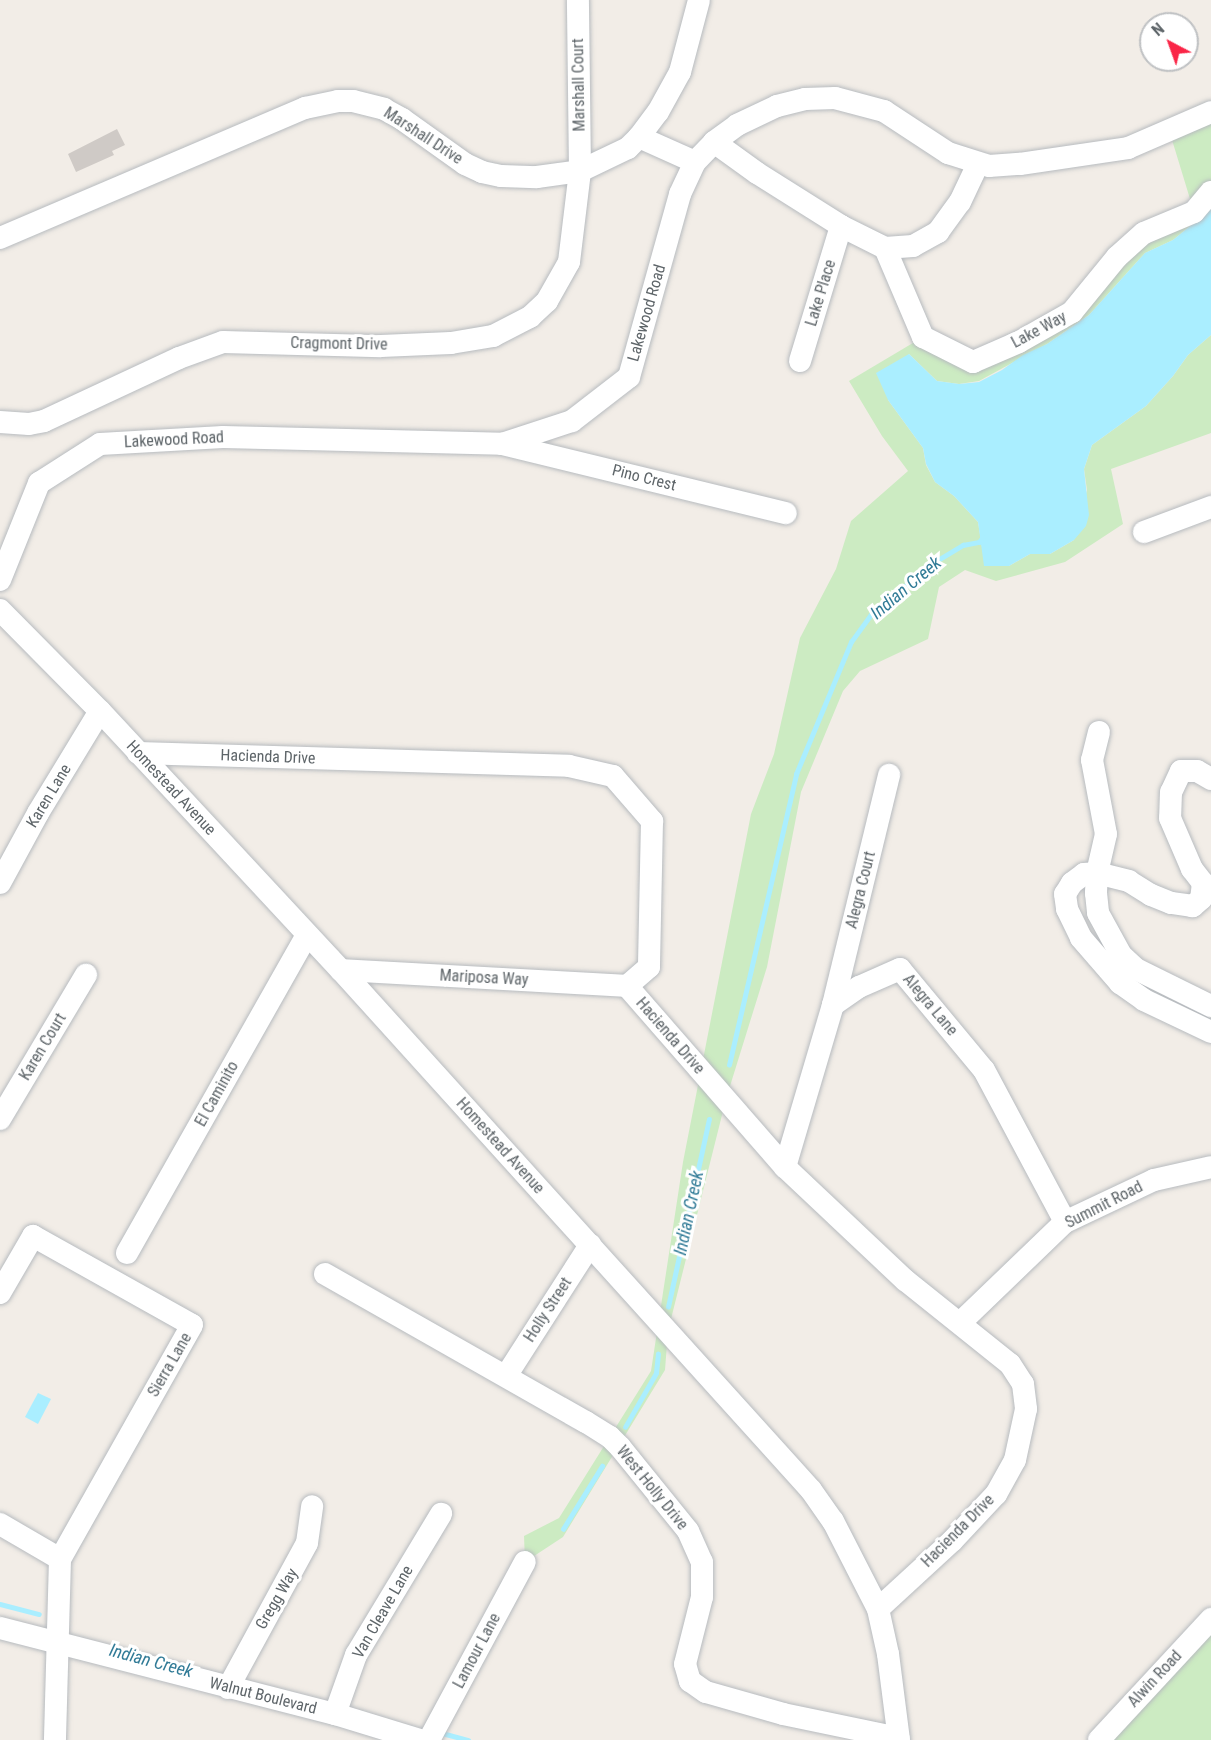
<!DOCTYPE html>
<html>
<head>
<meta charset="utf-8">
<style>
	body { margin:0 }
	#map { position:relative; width:1211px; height:1740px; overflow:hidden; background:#f2ede7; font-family:"Roboto Condensed",sans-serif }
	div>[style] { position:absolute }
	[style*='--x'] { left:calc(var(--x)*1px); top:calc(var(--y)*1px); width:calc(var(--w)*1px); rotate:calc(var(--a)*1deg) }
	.green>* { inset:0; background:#ccebc2 }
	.water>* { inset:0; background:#aef }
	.stream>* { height:4.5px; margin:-2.25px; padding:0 2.25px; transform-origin:2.25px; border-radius:2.25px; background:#aef }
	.building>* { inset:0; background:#cfcac6 }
	.roads { filter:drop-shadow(0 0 2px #b7bbbf) drop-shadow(0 0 2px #b7bbbf) }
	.minor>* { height:22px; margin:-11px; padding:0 11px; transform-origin:11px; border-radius:11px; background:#fff }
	span { translate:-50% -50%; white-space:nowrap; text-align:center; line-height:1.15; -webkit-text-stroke:6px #fff; paint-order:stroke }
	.street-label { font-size:16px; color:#5e6569 }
	.water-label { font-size:18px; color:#317b97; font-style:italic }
	.north { position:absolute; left:1139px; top:12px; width:60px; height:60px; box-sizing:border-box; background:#fff; border:2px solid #bfc1c3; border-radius:50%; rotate:319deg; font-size:16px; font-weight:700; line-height:24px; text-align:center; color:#5e6569 }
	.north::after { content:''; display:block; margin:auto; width:21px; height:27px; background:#fa2547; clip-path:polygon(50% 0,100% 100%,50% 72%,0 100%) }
</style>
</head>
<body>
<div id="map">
	<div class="green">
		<div style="clip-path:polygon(1211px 112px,1211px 209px,1173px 240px,1145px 253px,1089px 315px,1047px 344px,979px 381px,959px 384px,937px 381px,909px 354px,888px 400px,923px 448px,926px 465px,935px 482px,954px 496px,978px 522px,985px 566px,1009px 566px,1030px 554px,1050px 554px,1074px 540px,1087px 490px,1084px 469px,1092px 445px,1146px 406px,1173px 376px,1188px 355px,1211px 335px,1211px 433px,1111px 469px,1123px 524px,1065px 562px,996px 581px,965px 570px,939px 587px,928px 639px,860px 671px,843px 691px,801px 792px,767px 967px,726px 1099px,668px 1331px,665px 1370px,563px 1537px,525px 1562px,524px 1536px,559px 1518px,651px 1371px,683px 1162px,751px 814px,774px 754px,800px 638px,836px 569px,851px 521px,908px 471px,882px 436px,849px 381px,923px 337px,973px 362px,1072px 312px,1117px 257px,1194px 212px,1169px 130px)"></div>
		<div style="clip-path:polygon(1211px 1630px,1211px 1740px,1108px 1740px)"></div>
	</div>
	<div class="water">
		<div style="clip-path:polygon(1211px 209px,1211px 335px,1188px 355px,1173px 376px,1146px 406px,1092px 445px,1084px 469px,1089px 515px,1086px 526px,1074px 540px,1050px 554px,1030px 554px,1009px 566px,984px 566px,978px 522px,954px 496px,935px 482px,926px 464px,923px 448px,888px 400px,876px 373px,909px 354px,937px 381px,959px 384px,979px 382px,1002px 370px,1023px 355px,1047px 344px,1089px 315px,1145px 253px,1173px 240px)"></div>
		<div style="clip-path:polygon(38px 1393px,51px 1399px,38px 1424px,25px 1417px)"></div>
	</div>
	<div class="stream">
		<div style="--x:729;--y:1065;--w:299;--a:-77"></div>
		<div style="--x:796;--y:774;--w:143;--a:-67.4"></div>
		<div style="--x:851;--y:642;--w:37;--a:-54"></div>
		<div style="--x:873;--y:612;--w:77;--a:-39.2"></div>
		<div style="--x:933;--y:563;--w:35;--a:-31"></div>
		<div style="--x:963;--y:545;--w:16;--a:-11"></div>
		<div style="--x:979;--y:542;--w:6;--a:-51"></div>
		<div style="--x:668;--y:1307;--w:192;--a:-77.7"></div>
		<div style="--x:625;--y:1427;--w:62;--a:-60.1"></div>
		<div style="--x:656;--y:1373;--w:19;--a:-84"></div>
		<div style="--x:563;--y:1529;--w:74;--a:-58.2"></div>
		<div style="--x:0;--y:1604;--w:40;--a:14.4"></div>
		<div style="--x:442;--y:1733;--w:27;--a:15"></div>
	</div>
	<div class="building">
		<div style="clip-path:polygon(117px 129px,125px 145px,112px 151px,114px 155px,76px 172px,68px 154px)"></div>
	</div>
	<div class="roads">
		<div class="minor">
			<div style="--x:639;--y:137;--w:61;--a:24.1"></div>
			<div style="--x:714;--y:142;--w:53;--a:35.8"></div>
			<div style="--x:757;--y:173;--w:99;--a:32.2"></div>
			<div style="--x:841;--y:226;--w:49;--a:26.6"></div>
			<div style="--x:885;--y:248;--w:28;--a:-4"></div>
			<div style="--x:913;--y:246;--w:29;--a:-29"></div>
			<div style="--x:938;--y:232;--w:37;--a:-54"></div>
			<div style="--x:960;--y:202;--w:42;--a:-64.7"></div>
			<div style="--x:0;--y:238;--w:332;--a:-23.1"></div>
			<div style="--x:305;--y:108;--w:34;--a:-12"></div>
			<div style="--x:338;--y:101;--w:15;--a:0"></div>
			<div style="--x:353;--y:101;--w:32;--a:14"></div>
			<div style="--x:384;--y:109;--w:21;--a:29"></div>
			<div style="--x:402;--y:119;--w:77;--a:35.5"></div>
			<div style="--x:465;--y:164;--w:19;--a:25"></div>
			<div style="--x:482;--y:172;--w:19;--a:12"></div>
			<div style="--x:501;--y:176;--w:36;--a:2"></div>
			<div style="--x:537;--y:177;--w:43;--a:-7.9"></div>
			<div style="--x:580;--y:171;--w:53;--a:-25.6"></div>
			<div style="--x:628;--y:148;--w:16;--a:-45"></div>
			<div style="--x:639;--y:137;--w:31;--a:-53"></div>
			<div style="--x:658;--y:112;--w:46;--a:-61.2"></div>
			<div style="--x:680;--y:72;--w:74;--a:-75.2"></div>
			<div style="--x:885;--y:248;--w:97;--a:66.9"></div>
			<div style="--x:923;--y:337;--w:56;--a:26.6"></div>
			<div style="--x:973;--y:362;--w:50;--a:-23.5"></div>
			<div style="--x:1019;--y:342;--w:61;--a:-29.5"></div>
			<div style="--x:1072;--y:312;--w:71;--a:-50.7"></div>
			<div style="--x:1117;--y:257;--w:36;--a:-42"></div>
			<div style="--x:1144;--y:233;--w:54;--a:-22.8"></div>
			<div style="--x:1194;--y:212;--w:26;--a:-50"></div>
			<div style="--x:800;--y:361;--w:141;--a:-73.1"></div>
			<div style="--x:0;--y:422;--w:29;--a:4"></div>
			<div style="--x:29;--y:424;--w:15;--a:-11"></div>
			<div style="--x:44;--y:421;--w:149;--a:-25"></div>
			<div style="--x:179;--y:358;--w:47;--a:-20"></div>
			<div style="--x:223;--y:342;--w:158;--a:1.5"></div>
			<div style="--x:381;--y:346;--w:70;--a:-2.5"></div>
			<div style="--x:451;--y:343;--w:43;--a:-9.5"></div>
			<div style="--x:493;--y:336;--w:42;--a:-27.2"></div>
			<div style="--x:530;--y:317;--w:23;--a:-43"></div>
			<div style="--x:547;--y:301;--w:45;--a:-60.6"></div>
			<div style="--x:569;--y:262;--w:92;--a:-83.1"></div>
			<div style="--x:580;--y:171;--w:171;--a:-90.7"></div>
			<div style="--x:502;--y:444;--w:292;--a:13.7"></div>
			<div style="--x:1144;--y:532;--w:72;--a:-20.5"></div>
			<div style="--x:0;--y:580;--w:105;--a:-68.1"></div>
			<div style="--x:39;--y:483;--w:72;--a:-32.6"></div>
			<div style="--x:100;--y:444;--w:123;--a:-3.3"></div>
			<div style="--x:223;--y:437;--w:279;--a:1.4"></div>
			<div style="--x:502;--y:444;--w:74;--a:-18.2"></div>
			<div style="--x:572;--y:421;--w:72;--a:-37.7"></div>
			<div style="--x:629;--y:377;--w:190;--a:-74.4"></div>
			<div style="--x:680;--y:194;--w:35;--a:-65"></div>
			<div style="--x:695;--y:162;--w:28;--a:-46"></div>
			<div style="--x:714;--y:142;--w:29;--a:-36"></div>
			<div style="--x:737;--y:125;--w:44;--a:-25.4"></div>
			<div style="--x:777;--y:106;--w:29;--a:-14"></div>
			<div style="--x:805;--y:99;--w:30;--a:-2"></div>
			<div style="--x:835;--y:98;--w:51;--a:14.9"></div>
			<div style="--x:884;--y:111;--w:77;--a:33.3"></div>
			<div style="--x:948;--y:153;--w:43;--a:17.6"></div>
			<div style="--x:989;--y:166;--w:31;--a:-4"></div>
			<div style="--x:1020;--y:164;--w:109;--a:-8.4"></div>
			<div style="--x:1128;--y:148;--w:90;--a:-23.4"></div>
			<div style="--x:0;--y:610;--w:142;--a:45.3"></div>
			<div style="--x:100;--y:711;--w:354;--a:47.1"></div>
			<div style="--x:341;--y:970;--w:701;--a:47.89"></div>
			<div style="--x:811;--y:1490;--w:38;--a:55"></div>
			<div style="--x:833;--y:1521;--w:99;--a:62.9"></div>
			<div style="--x:878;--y:1609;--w:46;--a:77.5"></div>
			<div style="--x:888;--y:1654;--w:87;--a:82.7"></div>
			<div style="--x:1099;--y:732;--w:29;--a:104"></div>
			<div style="--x:1092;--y:760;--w:75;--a:79.3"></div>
			<div style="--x:1106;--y:834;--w:40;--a:103"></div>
			<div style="--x:1097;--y:873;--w:20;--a:93"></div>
			<div style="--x:1096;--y:893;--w:20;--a:84"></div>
			<div style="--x:1098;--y:913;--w:48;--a:61.3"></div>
			<div style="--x:1121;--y:955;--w:21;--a:43"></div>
			<div style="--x:1136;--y:969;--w:84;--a:26.3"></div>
			<div style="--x:138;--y:753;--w:431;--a:1.7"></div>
			<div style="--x:569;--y:766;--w:45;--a:12.8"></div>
			<div style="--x:613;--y:776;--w:60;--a:49.1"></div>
			<div style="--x:652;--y:821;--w:146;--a:91.2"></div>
			<div style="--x:649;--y:967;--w:29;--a:139"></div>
			<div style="--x:627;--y:986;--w:240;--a:48.9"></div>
			<div style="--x:785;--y:1167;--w:165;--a:43.3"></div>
			<div style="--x:905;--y:1280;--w:134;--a:38.7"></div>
			<div style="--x:1010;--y:1364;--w:24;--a:57"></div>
			<div style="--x:1023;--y:1384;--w:25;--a:83"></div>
			<div style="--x:1026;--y:1409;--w:52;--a:102.2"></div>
			<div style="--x:1015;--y:1460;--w:39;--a:119"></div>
			<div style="--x:996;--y:1494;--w:64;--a:133.1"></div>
			<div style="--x:952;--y:1541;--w:100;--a:137.4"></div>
			<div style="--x:1211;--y:779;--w:16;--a:-150"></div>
			<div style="--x:1197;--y:771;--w:16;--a:180"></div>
			<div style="--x:1181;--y:771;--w:23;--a:115"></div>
			<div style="--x:1171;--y:792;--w:26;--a:92"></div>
			<div style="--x:1170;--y:818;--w:56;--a:66.7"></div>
			<div style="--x:1192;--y:869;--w:18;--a:52"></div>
			<div style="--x:1203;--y:883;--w:16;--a:97"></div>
			<div style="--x:1201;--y:899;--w:11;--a:139"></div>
			<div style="--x:1193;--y:906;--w:22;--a:-172"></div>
			<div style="--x:1171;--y:903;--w:22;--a:-158"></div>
			<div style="--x:1151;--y:895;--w:26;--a:-148"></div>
			<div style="--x:1129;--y:881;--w:33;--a:-166"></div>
			<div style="--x:1097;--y:873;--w:13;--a:176"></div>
			<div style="--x:1084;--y:874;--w:15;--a:143"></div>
			<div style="--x:1072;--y:883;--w:13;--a:122"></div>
			<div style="--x:1065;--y:894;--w:15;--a:82"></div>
			<div style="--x:1067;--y:909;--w:32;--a:64"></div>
			<div style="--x:1081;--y:938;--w:60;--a:49.1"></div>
			<div style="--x:1120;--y:983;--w:29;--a:35"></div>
			<div style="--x:1144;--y:1000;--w:74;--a:25.5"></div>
			<div style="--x:0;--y:883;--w:80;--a:-61.5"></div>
			<div style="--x:38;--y:813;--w:119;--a:-58.7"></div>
			<div style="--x:341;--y:970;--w:286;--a:3.2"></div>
			<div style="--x:833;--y:1005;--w:32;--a:-35"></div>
			<div style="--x:859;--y:987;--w:45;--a:-23.7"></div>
			<div style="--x:900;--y:969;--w:131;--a:50.3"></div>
			<div style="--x:984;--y:1070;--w:172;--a:61.9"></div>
			<div style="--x:0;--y:1119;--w:168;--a:-59.2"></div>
			<div style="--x:785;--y:1167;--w:169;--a:-73.5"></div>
			<div style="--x:833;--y:1005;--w:237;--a:-76.3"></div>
			<div style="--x:127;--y:1253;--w:365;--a:-60.5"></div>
			<div style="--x:325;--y:1274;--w:300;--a:29.6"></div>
			<div style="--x:586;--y:1422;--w:28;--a:32"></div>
			<div style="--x:610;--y:1437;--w:14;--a:45"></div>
			<div style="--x:620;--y:1447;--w:108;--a:51"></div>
			<div style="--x:688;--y:1531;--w:34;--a:66"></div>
			<div style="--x:702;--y:1562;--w:35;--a:90"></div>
			<div style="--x:702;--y:1597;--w:69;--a:104.2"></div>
			<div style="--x:685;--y:1664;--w:18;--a:74"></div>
			<div style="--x:690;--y:1681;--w:19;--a:35"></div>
			<div style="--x:706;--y:1692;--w:80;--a:15.9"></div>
			<div style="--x:783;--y:1714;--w:118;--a:11.7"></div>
			<div style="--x:0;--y:1293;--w:66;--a:-59.9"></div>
			<div style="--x:33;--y:1236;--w:182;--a:29.2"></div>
			<div style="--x:192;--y:1325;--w:269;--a:119.4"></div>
			<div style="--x:60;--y:1559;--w:181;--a:91.6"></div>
			<div style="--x:961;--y:1322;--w:144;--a:-43.9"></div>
			<div style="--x:1065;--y:1222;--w:98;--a:-25.3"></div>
			<div style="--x:1154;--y:1180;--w:58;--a:-12.8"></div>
			<div style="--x:506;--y:1376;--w:156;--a:-57.3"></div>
			<div style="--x:0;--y:1524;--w:69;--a:30.3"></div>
			<div style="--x:0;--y:1628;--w:346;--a:14.4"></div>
			<div style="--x:335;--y:1714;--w:89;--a:17"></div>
			<div style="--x:228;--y:1688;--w:165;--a:-61.4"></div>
			<div style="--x:307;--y:1543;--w:37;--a:-82"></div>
			<div style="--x:335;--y:1714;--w:63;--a:-70.4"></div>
			<div style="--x:356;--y:1655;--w:165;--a:-58.9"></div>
			<div style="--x:429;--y:1740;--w:202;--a:-61.7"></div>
			<div style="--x:1099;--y:1740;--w:165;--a:-47.2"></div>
		</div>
	</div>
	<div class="street-label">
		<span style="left:579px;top:85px;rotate:-91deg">Marshall Court</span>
		<span style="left:423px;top:136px;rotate:33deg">Marshall Drive</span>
		<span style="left:821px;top:293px;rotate:-73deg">Lake Place</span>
		<span style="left:647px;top:313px;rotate:-74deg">Lakewood Road</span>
		<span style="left:1039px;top:330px;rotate:-28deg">Lake Way</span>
		<span style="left:339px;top:344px;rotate:1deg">Cragmont Drive</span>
		<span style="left:174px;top:440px;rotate:-3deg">Lakewood Road</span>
		<span style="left:644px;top:478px;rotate:14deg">Pino Crest</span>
		<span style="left:268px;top:757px;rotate:2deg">Hacienda Drive</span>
		<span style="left:171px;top:788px;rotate:47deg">Homestead Avenue</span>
		<span style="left:49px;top:796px;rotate:-59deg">Karen Lane</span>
		<span style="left:861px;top:890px;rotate:-76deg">Alegra Court</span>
		<span style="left:484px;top:978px;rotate:3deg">Mariposa Way</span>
		<span style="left:930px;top:1005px;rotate:50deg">Alegra Lane</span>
		<span style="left:670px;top:1036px;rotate:49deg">Hacienda Drive</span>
		<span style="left:43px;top:1047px;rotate:-59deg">Karen Court</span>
		<span style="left:217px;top:1094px;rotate:-61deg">El Caminito</span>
		<span style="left:500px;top:1146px;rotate:48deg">Homestead Avenue</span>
		<span style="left:1104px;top:1205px;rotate:-27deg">Summit Road</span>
		<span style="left:548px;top:1310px;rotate:-57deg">Holly Street</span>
		<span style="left:170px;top:1365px;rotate:-60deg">Sierra Lane</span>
		<span style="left:652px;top:1488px;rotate:51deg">West Holly Drive</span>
		<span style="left:958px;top:1531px;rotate:-45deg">Hacienda Drive</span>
		<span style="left:277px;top:1599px;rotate:-60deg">Gregg Way</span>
		<span style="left:383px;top:1612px;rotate:-60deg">Van Cleave Lane</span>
		<span style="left:477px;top:1651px;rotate:-62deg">Lamour Lane</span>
		<span style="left:1155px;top:1679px;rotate:-47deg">Alwin Road</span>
		<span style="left:263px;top:1696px;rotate:14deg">Walnut Boulevard</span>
	</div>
	<div class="water-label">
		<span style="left:906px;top:588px;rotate:-40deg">Indian Creek</span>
		<span style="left:689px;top:1213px;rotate:-78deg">Indian Creek</span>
		<span style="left:151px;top:1661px;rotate:15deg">Indian Creek</span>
	</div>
	<div class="north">N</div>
</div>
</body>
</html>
